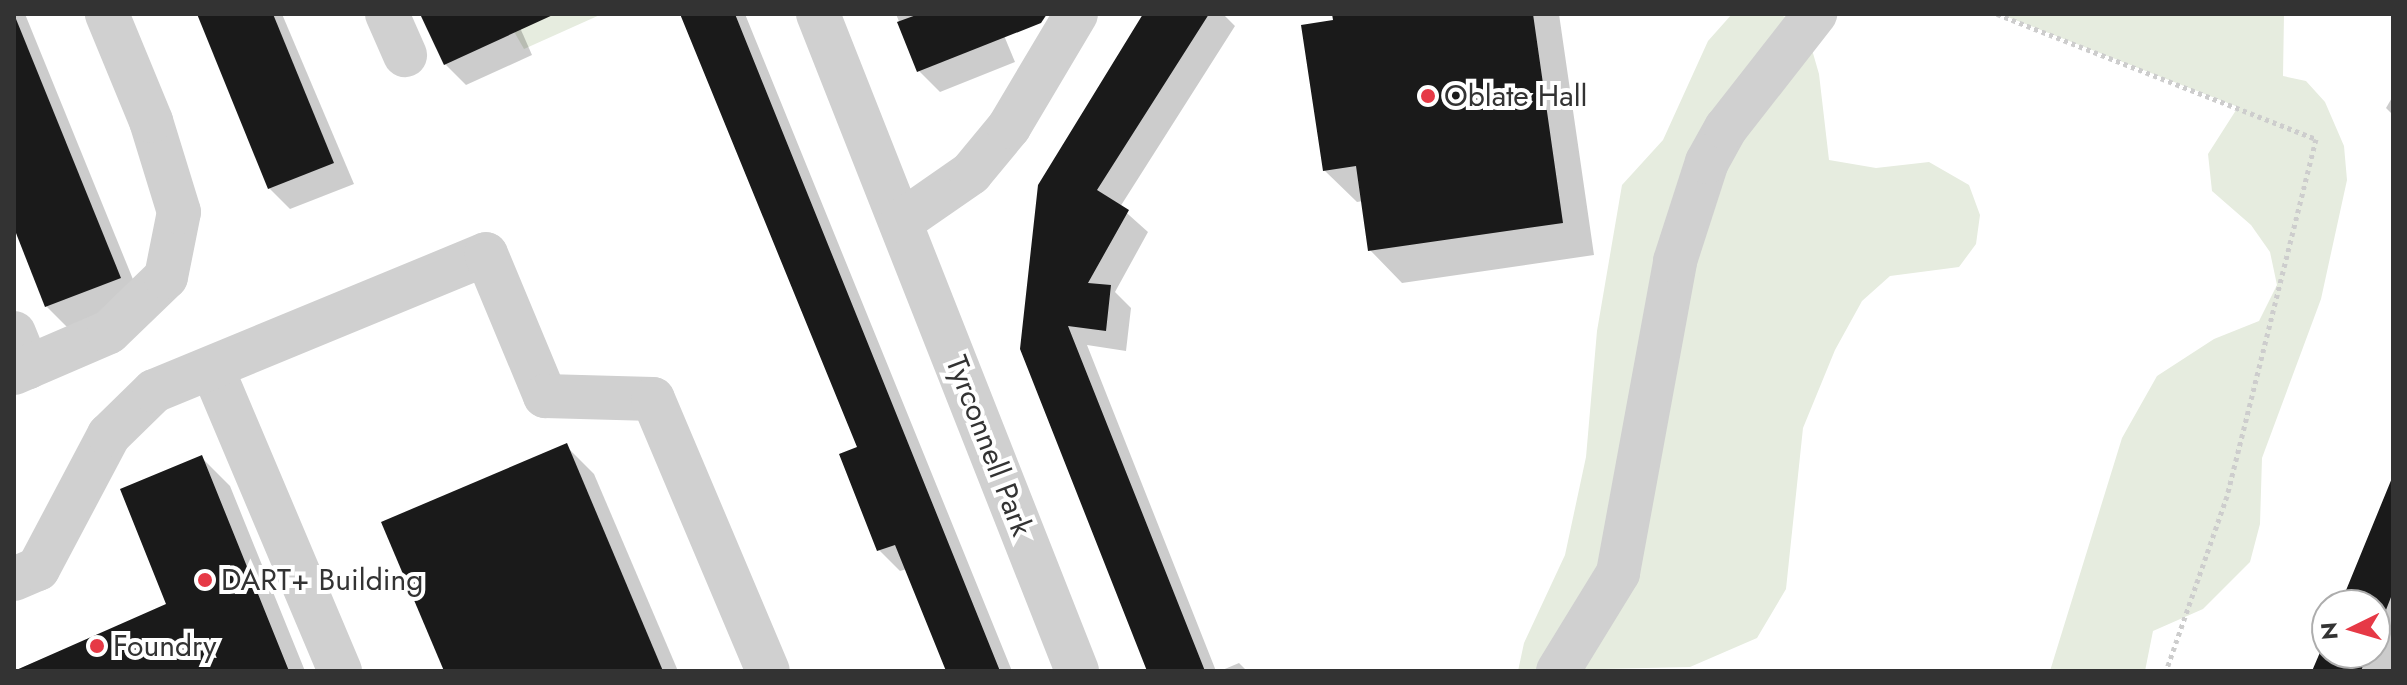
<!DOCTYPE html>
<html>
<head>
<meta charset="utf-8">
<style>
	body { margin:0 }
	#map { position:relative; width:2407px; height:685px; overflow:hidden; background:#fff; font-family:Jost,sans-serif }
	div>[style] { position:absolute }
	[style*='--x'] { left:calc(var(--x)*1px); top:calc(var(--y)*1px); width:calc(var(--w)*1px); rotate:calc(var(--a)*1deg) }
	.green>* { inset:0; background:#e6ecdf }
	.shadow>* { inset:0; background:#0003 }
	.building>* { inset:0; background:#1a1a1a }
	.path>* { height:5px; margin-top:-2.5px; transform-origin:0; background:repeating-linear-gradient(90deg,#cdcdcd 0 4px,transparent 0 8px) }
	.minor>* { height:44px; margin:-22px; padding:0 22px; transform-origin:22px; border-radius:22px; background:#d0d0d0 }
	.dots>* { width:22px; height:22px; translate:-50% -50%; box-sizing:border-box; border:4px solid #fff; border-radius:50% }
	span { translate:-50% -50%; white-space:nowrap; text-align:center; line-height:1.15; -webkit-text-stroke:8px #fff; paint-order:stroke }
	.poi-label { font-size:30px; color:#333 }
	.left { translate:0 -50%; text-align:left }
	.street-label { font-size:30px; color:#333 }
	.frame { position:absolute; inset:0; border:16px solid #333; pointer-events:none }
	.north { position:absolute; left:2311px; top:589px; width:80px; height:80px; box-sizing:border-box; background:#fff; border:2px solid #adadad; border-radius:50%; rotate:265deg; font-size:22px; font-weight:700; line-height:32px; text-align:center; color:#333 }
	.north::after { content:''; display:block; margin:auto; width:28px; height:36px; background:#e63946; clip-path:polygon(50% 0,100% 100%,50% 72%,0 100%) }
</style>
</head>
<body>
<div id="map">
	<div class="green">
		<div style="clip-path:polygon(504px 14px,602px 14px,524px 49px)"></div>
		<div style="clip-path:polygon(1732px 14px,1775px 14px,1804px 22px,1819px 74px,1829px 160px,1876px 168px,1929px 162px,1969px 185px,1980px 215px,1976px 244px,1959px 267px,1890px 276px,1862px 301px,1835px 350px,1803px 428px,1786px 589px,1757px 638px,1690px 667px,1518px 671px,1524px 643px,1565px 555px,1586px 457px,1597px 331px,1622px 185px,1663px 140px,1708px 41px)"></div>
		<div style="clip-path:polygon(2000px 14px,2284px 14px,2283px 76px,2306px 81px,2325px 102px,2344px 146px,2347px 180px,2321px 299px,2262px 458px,2260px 524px,2250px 562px,2203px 609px,2153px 631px,2145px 671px,2050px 671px,2122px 438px,2157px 376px,2214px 339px,2259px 321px,2277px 285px,2270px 252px,2251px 225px,2212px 191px,2208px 154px,2238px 107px)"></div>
	</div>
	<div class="shadow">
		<div style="clip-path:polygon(14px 14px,25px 14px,141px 299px,67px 327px,46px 306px,14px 225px)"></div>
		<div style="clip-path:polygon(200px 14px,282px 14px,354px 184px,290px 209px,269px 188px)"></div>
		<div style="clip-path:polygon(422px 14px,514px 14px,532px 55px,466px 85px,445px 64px)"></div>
		<div style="clip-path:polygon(681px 14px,745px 14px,1012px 671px,948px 671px,907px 569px,900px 571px,879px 550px,841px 455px,860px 448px)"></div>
		<div style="clip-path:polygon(896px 14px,995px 14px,1015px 62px,940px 92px,919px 71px)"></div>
		<div style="clip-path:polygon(1146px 14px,1223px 14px,1235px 26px,1120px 207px,1148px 232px,1115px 292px,1131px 308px,1126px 351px,1087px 345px,1216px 671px,1150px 671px,1022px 349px)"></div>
		<div style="clip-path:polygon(1334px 14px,1559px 14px,1594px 255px,1402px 283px,1370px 250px,1363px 201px,1357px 202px,1324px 170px)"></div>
		<div style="clip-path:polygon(2393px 96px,2393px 115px,2386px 108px)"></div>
		<div style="clip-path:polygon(566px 446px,594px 474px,678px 671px,446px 671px)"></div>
		<div style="clip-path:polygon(202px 458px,230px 486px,305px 671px,14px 671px,169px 605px)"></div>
		<div style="clip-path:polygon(2393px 480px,2393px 664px,2390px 671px,2315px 671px,2327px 641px,2327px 653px,2375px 653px,2375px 605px,2342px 605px)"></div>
		<div style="clip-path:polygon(1239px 663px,1247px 671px,1220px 671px)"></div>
	</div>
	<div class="building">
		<div style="clip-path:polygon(14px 14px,121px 278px,45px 307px,14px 228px)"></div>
		<div style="clip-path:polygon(197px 14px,273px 14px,334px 163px,268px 189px)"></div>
		<div style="clip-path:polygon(420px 14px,555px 14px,444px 65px)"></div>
		<div style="clip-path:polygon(680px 14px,735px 14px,1000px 671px,946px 671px,895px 545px,877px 551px,839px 454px,857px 447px)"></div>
		<div style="clip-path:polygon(919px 14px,1047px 14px,1041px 23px,917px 72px,897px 22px)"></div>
		<div style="clip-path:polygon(1143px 14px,1209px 14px,1097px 190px,1129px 210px,1088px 283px,1111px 285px,1106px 331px,1068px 326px,1205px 671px,1147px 671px,1020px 349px,1038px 185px)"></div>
		<div style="clip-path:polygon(1332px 14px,1533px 14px,1563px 223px,1368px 251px,1356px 166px,1323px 171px,1301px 25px,1333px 20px)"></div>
		<div style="clip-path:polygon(567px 443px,663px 671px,444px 671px,381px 522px)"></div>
		<div style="clip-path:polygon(202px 455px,289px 671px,14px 671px,166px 604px,120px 489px)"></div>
		<div style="clip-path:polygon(2392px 478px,2393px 592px,2375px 638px,2375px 605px,2340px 605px)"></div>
		<div style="clip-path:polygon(2327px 636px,2327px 653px,2368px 653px,2361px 671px,2312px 671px)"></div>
	</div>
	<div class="path">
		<div style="--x:1997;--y:14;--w:343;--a:21.4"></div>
		<div style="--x:2316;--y:139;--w:368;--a:104"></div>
		<div style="--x:2227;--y:496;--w:185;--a:109.2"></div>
	</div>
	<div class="minor">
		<div style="--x:387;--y:14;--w:45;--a:66.3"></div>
		<div style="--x:818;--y:14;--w:706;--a:68.48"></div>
		<div style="--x:902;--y:221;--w:84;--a:-34.8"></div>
		<div style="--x:971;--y:173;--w:60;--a:-50.4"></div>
		<div style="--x:1009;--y:127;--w:131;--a:-59.3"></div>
		<div style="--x:14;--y:333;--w:37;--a:68"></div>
		<div style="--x:212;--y:368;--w:329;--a:67.1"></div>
		<div style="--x:14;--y:373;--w:103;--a:-23.3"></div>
		<div style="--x:109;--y:332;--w:79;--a:-44"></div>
		<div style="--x:166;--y:277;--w:66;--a:-78.7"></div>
		<div style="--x:179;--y:212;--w:95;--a:-107.1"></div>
		<div style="--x:151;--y:121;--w:116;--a:-112.4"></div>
		<div style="--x:14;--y:579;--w:26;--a:-23"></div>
		<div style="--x:38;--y:569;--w:152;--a:-62.1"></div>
		<div style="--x:109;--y:435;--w:63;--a:-44.4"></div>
		<div style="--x:154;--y:391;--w:359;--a:-22.4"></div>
		<div style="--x:486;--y:254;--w:154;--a:67.4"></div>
		<div style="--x:545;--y:396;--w:108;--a:1.6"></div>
		<div style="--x:653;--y:399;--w:295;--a:67.1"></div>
		<div style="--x:1558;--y:671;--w:115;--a:-58.5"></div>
		<div style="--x:1618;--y:573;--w:317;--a:-79.6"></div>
		<div style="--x:1675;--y:261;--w:104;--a:-72.1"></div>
		<div style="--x:1707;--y:162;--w:39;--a:-61"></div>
		<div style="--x:1726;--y:128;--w:145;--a:-52"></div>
	</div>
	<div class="dots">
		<div style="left:1428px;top:96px;background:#e63946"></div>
		<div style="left:205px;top:580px;background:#e63946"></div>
		<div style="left:97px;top:646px;background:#e63946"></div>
	</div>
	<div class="poi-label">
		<span class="left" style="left:1444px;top:96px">Oblate Hall</span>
		<span class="left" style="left:221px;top:580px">DART+ Building</span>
		<span class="left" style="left:113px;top:646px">Foundry</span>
	</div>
	<div class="street-label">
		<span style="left:989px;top:446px;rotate:69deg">Tyrconnell Park</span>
	</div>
	<div class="frame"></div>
	<div class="north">N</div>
</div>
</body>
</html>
